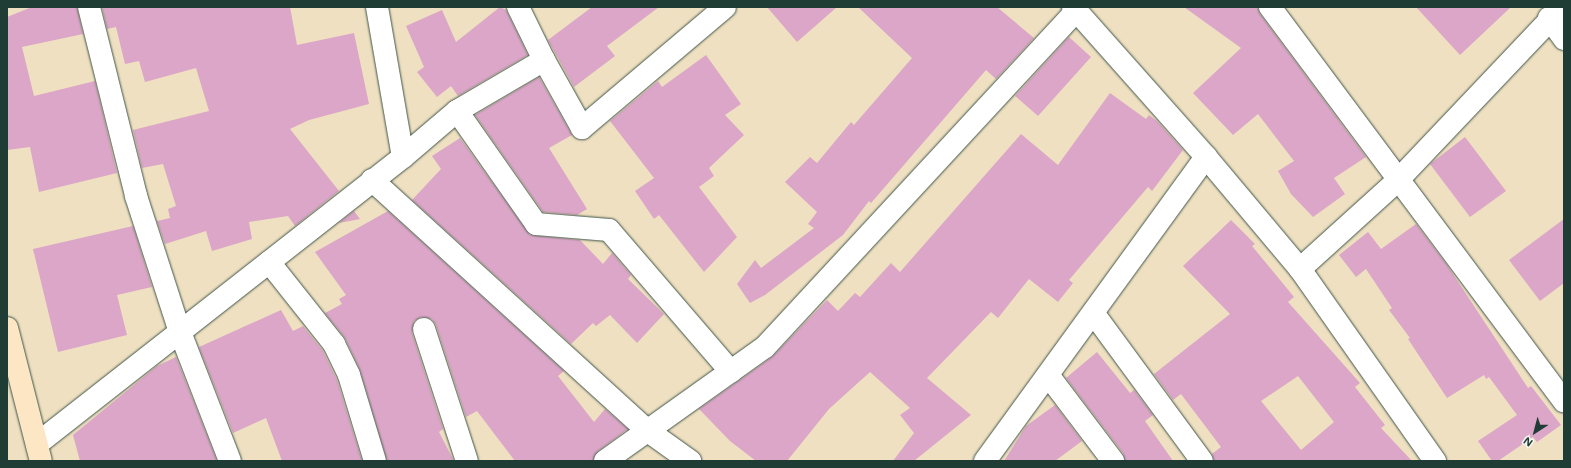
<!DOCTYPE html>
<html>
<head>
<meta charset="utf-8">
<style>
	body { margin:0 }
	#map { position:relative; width:1571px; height:468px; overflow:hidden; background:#efe0c1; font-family:Mali,sans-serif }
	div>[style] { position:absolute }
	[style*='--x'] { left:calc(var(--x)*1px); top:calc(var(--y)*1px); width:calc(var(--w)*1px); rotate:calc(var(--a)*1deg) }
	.building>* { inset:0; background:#dba6c7 }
	.roads { filter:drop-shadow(0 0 1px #3e5549) drop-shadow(0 0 1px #3e5549) }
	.street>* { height:22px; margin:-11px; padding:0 11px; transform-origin:11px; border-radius:11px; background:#fff }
	.secondary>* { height:22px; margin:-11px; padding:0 11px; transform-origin:11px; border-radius:11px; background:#fce6c4 }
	span { translate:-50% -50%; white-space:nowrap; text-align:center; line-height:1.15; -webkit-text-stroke:3px #f6f6f2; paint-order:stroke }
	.frame { position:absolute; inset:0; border:8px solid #1f3d34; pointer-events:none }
	.north { position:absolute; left:1515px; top:412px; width:40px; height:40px; -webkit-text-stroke:3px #f6f6f2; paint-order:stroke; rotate:216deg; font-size:11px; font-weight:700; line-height:16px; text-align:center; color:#1f3d34 }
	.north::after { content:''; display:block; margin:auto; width:14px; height:18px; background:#1f3d34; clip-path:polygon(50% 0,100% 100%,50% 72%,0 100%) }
</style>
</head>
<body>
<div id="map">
	<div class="building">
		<div style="clip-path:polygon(32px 7px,77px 7px,83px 34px,22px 47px,34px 96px,95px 81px,117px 173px,39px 192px,30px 147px,7px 150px,7px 17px)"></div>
		<div style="clip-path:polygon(102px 7px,290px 7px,297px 45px,354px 33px,369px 104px,309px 120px,290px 129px,339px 191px,295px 226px,288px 216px,249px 222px,252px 239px,212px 251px,206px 231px,165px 244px,157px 221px,170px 218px,168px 209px,176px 206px,163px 164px,142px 168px,133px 130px,209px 111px,196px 68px,145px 82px,139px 61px,125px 64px,116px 27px,107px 29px)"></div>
		<div style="clip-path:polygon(500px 7px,506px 10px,528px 55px,458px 96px,451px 86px,437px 97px,417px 72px,424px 67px,406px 26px,442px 10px,456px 42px)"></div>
		<div style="clip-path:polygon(592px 7px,659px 7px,607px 46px,615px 56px,574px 87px,548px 40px)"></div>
		<div style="clip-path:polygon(767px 7px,837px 7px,797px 42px)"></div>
		<div style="clip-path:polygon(858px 7px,997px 7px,1034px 38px,996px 79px,986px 70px,871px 203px,869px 201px,843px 235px,765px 295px,750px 303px,737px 284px,755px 260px,761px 268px,814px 228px,808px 224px,817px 212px,785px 182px,810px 157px,817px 163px,851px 122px,854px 125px,912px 58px)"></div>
		<div style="clip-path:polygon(1184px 7px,1257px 7px,1260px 14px,1366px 157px,1334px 178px,1345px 194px,1313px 217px,1291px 194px,1278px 171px,1294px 161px,1258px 114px,1233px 135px,1193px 93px,1241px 48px)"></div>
		<div style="clip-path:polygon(1416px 7px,1511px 7px,1460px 55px)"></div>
		<div style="clip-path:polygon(1069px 37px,1091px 57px,1038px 116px,1015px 96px)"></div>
		<div style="clip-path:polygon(706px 55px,741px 104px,725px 115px,744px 135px,709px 168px,714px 176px,699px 187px,737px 237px,704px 272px,659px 215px,654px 219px,635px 191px,654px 178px,610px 121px,658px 81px,662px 87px)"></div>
		<div style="clip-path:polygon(539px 77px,572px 135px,549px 148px,587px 209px,577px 215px,543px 212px,475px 115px)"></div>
		<div style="clip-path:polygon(1110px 93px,1146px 119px,1149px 115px,1157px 121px,1183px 150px,1152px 191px,1148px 187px,1069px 280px,1073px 283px,1058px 302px,1029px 279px,998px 318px,991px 312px,927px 378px,971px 415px,914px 461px,893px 461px,914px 433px,900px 415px,910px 408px,870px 372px,829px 409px,787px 461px,756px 461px,730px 441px,699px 409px,772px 357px,827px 300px,838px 311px,855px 293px,860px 297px,891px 263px,900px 272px,1021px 134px,1058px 165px)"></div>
		<div style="clip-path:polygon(1465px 137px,1506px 191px,1470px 217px,1430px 164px)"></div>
		<div style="clip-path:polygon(460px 138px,530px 235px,580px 240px,603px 264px,612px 253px,631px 275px,628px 279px,664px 314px,637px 343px,610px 315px,596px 326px,593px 323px,571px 344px,412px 200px,441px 169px,432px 156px)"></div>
		<div style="clip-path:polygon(354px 211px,360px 219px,339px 223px)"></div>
		<div style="clip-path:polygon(388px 211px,564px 371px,558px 376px,594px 422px,605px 409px,628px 429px,598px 451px,593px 461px,515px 461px,477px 411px,466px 417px,436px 325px,432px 319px,421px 317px,414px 321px,412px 333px,443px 429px,439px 432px,454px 461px,387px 461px,360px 370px,345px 338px,325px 313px,342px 304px,339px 299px,346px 295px,315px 252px)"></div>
		<div style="clip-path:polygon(1564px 219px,1564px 283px,1540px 301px,1509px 260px)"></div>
		<div style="clip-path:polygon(evenodd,1231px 220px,1255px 244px,1252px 246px,1294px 297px,1288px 302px,1360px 383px,1355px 387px,1385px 425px,1381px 428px,1412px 461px,1214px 461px,1212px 454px,1221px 447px,1181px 394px,1173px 400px,1154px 374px,1230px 314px,1183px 266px,1231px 220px,1298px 376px,1334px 422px,1301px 450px,1261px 401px,1298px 376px)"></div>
		<div style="clip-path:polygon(1416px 224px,1447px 265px,1528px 388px,1531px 386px,1561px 425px,1537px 442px,1533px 437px,1498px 461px,1492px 461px,1478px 441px,1517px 415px,1489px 377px,1486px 379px,1484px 375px,1447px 398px,1408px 339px,1410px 338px,1389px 310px,1392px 308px,1366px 269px,1356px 277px,1339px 255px,1368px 232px,1381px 249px)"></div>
		<div style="clip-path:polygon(133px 226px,152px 287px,117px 295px,127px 335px,58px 352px,33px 249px)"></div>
		<div style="clip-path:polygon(281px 310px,293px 331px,303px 326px,323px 351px,337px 380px,362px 461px,282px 461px,266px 418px,233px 433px,199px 347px)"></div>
		<div style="clip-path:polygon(1097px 352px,1130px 393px,1134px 390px,1153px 415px,1145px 421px,1173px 461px,1125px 461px,1123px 453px,1066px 378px)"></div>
		<div style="clip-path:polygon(176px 357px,217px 461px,80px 461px,73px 435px,157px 366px)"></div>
		<div style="clip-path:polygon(1055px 405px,1082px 441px,1055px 461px,1004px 461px,1026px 426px)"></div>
	</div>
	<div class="roads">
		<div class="street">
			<div style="--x:89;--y:7;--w:195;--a:76"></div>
			<div style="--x:136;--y:196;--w:143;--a:72.1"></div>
			<div style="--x:180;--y:332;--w:138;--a:68.8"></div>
			<div style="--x:377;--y:7;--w:152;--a:80.2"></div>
			<div style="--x:518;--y:7;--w:59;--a:63.9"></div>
			<div style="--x:1073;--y:7;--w:200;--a:48.4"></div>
			<div style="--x:1206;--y:157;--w:146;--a:50"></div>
			<div style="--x:1300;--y:269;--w:235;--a:54.9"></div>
			<div style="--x:1270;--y:7;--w:492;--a:53.3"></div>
			<div style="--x:1549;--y:18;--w:26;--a:54"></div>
			<div style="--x:457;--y:111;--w:138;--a:55"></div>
			<div style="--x:536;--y:224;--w:73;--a:4.7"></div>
			<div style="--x:609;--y:230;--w:187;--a:49.3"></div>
			<div style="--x:372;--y:180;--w:373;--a:42.3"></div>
			<div style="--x:648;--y:431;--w:52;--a:35.5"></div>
			<div style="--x:269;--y:262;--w:105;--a:51.6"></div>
			<div style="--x:334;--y:344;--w:34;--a:64"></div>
			<div style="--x:349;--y:375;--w:90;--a:73.2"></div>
			<div style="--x:1300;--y:269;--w:132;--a:-42.2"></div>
			<div style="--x:1398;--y:180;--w:238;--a:-46.5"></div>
			<div style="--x:1094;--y:314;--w:182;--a:53.7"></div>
			<div style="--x:424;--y:329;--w:139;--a:72"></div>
			<div style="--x:1048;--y:375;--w:108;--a:52.9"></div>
			<div style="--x:37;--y:444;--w:465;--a:-38.1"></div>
			<div style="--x:403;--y:157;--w:71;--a:-40.4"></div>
			<div style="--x:457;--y:111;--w:101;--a:-30.4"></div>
			<div style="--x:544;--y:60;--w:78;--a:60.8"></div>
			<div style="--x:582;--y:128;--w:187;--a:-40.2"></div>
			<div style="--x:605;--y:461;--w:196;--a:-35.5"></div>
			<div style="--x:765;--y:347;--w:458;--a:-47.2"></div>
			<div style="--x:985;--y:461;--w:376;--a:-54"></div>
		</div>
		<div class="secondary">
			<div style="--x:7;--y:328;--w:137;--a:75.7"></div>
		</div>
	</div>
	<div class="frame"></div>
	<div class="north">N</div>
</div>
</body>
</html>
